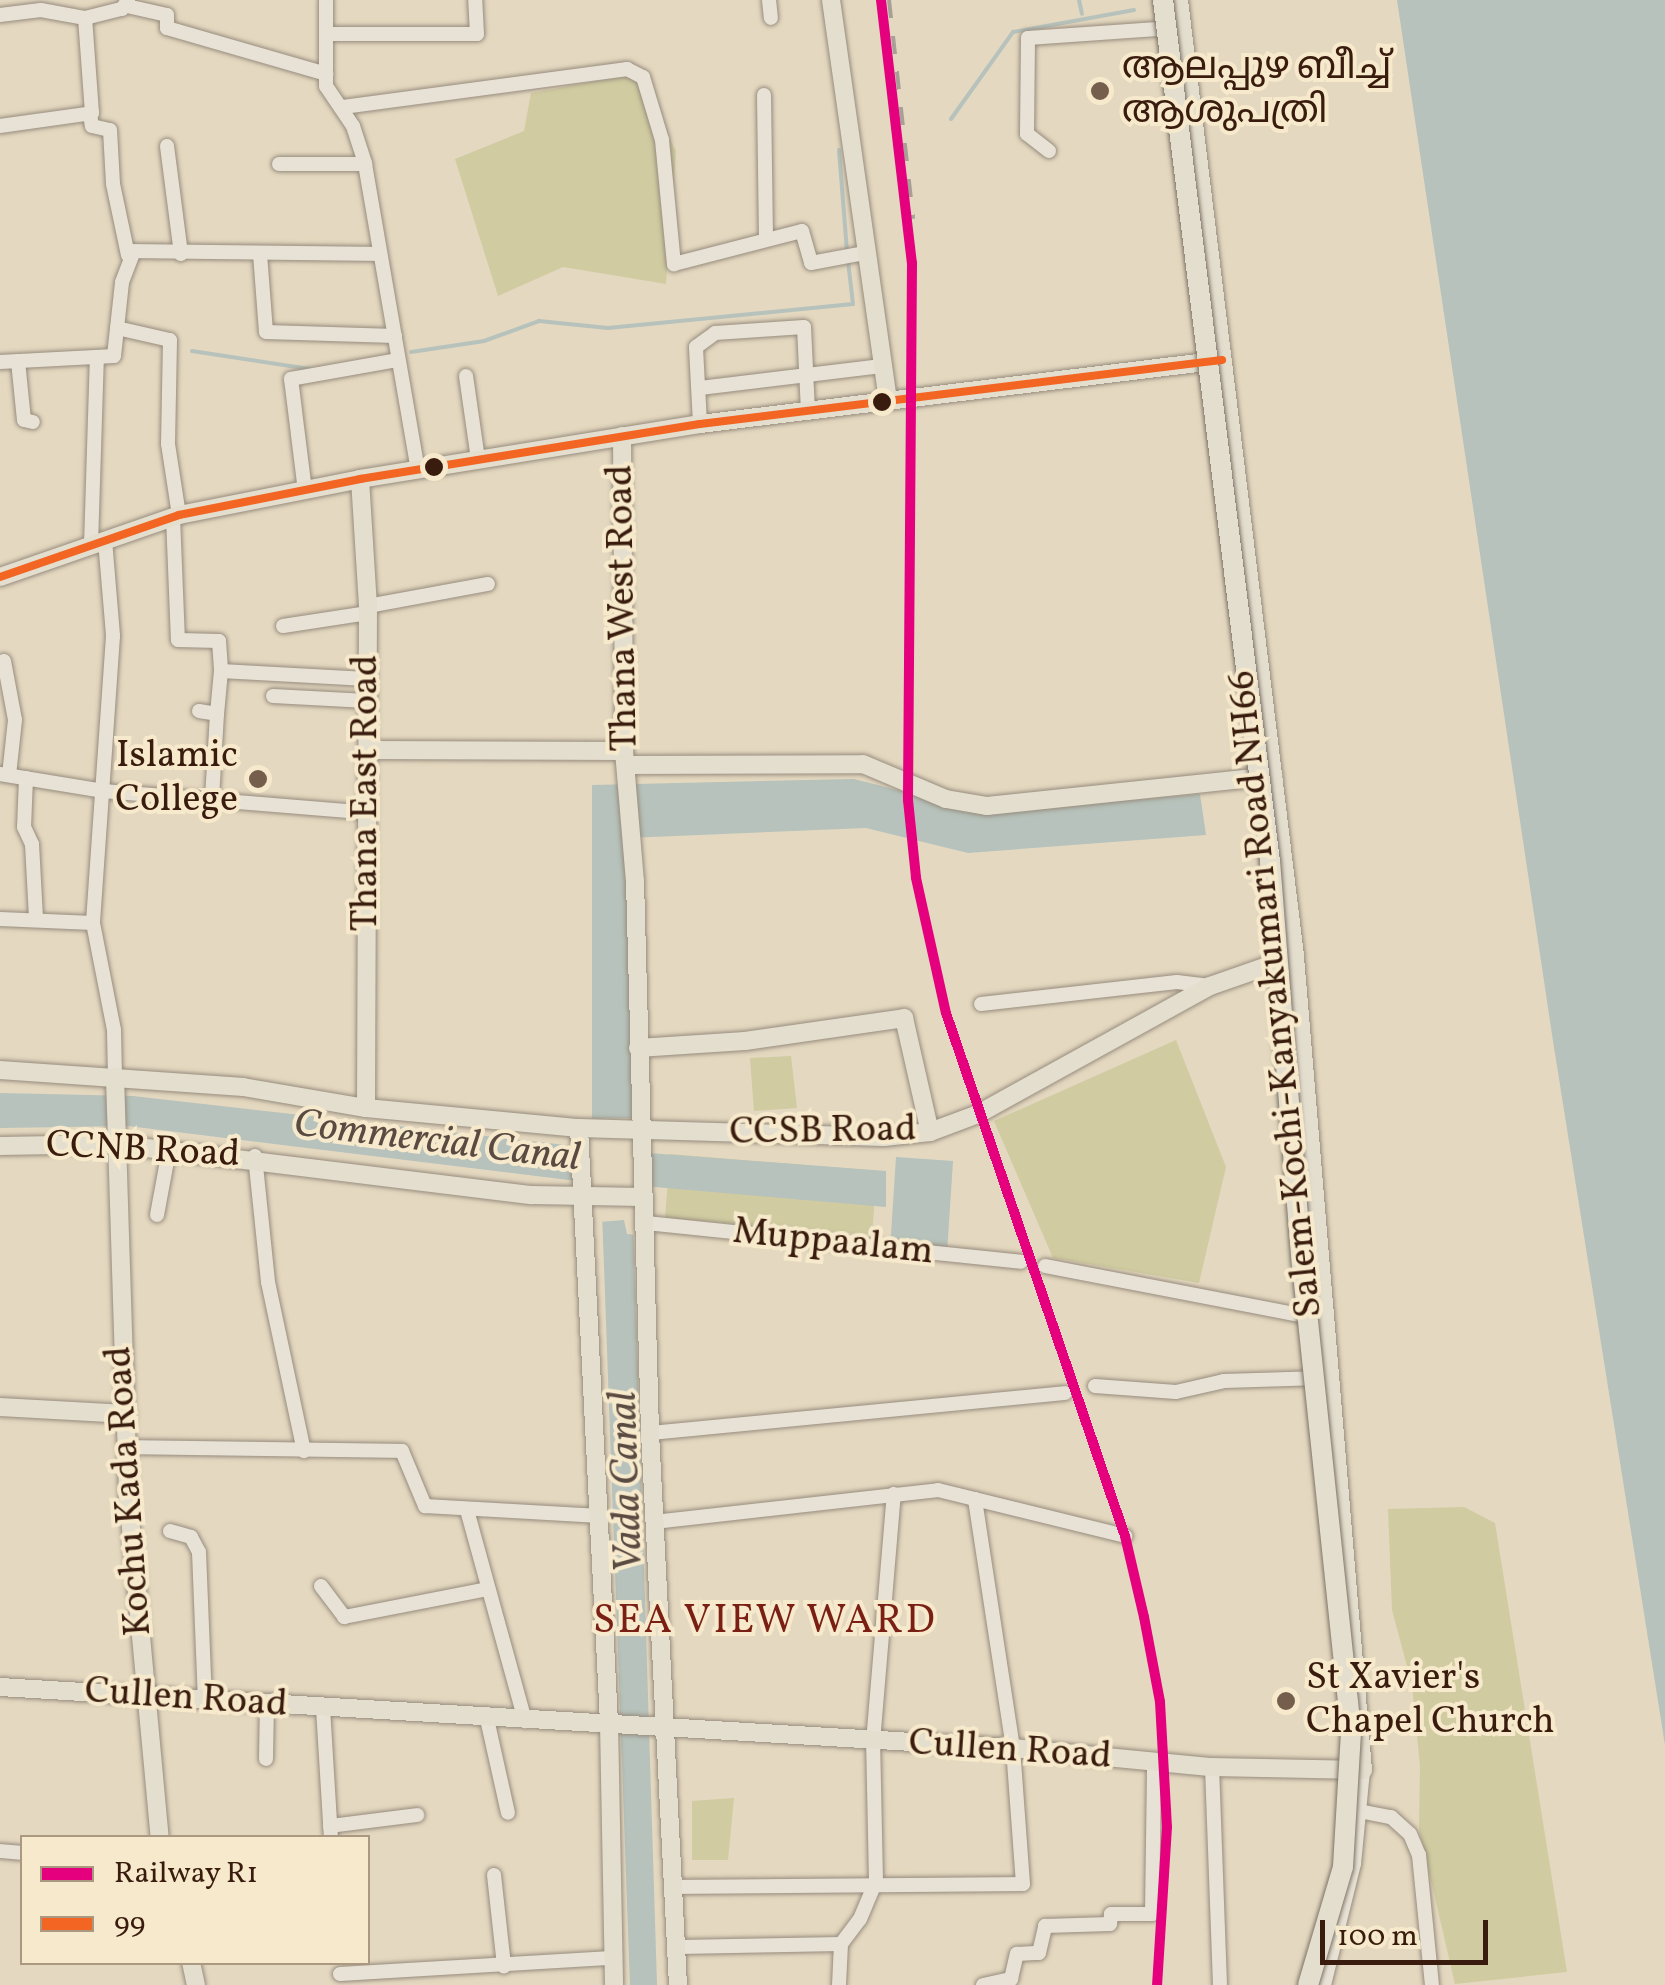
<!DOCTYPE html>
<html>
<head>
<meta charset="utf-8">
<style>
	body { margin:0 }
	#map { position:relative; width:1665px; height:1985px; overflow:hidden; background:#e4d8c0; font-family:Vollkorn,"Noto Sans Malayalam",serif }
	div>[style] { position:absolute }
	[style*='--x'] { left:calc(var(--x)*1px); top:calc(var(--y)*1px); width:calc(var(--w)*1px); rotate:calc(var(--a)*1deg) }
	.green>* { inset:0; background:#d0cba1 }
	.water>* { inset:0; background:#b6c2bb }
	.pier>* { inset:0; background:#e4d8c0 }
	.stream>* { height:4px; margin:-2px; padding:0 2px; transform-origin:2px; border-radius:2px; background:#b6c2bb }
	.roads { filter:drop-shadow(0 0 2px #978c7d) drop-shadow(0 0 2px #978c7d) }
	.minor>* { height:14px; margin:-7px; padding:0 7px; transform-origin:7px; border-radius:7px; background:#e8e2d6 }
	.major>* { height:18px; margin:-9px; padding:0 9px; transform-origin:9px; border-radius:9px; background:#e4decf }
	.rail>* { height:4px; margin-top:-2px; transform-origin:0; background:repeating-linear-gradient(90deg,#a8a096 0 18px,transparent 0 36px) }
	.bridges { filter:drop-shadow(0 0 2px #7e7366) drop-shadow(0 0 2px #7e7366) }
	.highway-bridge>* { height:20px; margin:-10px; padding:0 10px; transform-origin:10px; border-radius:10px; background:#e4decf }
	.bus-1>* { height:8px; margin:-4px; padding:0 4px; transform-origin:4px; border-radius:4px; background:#f26522 }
	.rail-1>* { height:10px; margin:-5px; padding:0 5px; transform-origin:5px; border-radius:5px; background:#e5007d }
	.dots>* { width:28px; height:28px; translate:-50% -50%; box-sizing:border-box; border:5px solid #f7eacc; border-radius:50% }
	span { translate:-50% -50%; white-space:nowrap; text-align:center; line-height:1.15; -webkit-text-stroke:8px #f7eacc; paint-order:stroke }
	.poi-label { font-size:38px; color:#391c0e }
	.left { translate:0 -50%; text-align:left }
	.right { translate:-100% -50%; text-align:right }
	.street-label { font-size:38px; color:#391c0e }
	.water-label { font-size:40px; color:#594b41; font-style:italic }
	.neighbourhood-label { font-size:40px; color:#7a1f14; letter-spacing:2.5px }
	.legend { position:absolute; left:20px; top:1835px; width:350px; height:130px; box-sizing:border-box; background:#f7eacc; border:2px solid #ab9880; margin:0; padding:12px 18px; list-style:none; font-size:30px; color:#391c0e }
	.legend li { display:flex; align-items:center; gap:20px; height:50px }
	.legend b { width:50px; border:2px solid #ab9880 }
	.scale { position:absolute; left:1320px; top:1920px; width:168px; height:45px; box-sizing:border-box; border:5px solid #391c0e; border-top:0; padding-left:12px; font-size:30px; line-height:35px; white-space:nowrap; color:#391c0e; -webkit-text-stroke:8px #f7eacc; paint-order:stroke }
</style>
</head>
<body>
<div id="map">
	<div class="green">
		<div style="clip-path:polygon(636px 74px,676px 151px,666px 284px,563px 267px,498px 296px,455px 159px,524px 131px,531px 93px)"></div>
		<div style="clip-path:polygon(1176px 1040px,1226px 1167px,1199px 1283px,1053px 1258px,994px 1121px)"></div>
		<div style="clip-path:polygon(791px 1056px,797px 1108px,754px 1111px,750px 1058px)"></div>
		<div style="clip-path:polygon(670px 1154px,877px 1171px,872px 1235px,665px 1218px)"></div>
		<div style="clip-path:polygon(1464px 1507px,1495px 1523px,1567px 1972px,1455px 1984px,1419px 1829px,1420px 1766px,1412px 1685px,1392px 1610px,1388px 1509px)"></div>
		<div style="clip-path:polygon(734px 1798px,728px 1860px,692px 1860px,692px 1801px)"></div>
	</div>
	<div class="water">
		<div style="clip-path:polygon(1397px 0,1665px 0,1665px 1745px,1553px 1041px)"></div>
		<div style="clip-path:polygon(854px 779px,984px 812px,1200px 794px,1206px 835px,968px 853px,866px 828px,627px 838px,636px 1152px,886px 1171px,886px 1207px,632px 1185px,657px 1985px,630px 1985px,601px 1184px,128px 1126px,0 1128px,0 1093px,133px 1096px,592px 1148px,592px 785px)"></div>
		<div style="clip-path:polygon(896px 1157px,953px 1161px,947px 1253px,890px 1250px)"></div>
	</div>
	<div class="pier">
		<div style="clip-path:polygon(630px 1118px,640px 1118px,638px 1235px,627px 1234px,624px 1220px,599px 1222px,599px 1203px,575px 1187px,588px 1119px)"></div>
	</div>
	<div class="stream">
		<div style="--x:1079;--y:0;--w:14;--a:78"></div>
		<div style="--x:951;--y:119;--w:107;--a:-54.5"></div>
		<div style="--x:1013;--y:32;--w:123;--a:-10.3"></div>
		<div style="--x:839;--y:150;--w:102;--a:85.5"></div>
		<div style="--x:192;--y:351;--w:119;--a:8.7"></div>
		<div style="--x:411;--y:352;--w:74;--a:-8.6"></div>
		<div style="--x:484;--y:341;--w:59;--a:-20"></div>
		<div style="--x:539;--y:321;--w:69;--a:5.8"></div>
		<div style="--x:608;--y:328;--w:246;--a:-5.6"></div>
		<div style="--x:853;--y:304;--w:43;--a:-96.6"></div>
	</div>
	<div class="roads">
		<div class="minor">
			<div style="--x:326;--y:0;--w:86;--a:90"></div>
			<div style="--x:326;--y:86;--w:48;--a:56"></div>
			<div style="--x:353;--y:126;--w:40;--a:72"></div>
			<div style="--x:365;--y:164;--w:311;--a:80.2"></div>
			<div style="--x:769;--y:0;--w:18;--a:84"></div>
			<div style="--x:127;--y:6;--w:41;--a:12.7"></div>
			<div style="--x:167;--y:15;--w:13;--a:90"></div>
			<div style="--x:167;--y:28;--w:166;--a:16.1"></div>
			<div style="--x:0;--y:15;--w:41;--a:-7"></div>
			<div style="--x:41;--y:10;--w:45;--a:10.3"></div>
			<div style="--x:326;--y:34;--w:151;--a:0"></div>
			<div style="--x:477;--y:34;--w:34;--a:-93"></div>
			<div style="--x:764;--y:95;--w:142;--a:89.2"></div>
			<div style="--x:343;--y:107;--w:287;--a:-7.6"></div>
			<div style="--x:627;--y:69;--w:18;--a:27"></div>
			<div style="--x:643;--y:77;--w:66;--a:73.2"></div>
			<div style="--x:662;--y:140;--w:125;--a:84.5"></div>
			<div style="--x:674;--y:264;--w:132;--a:-14.5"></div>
			<div style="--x:802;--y:231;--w:33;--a:74"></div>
			<div style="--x:811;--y:263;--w:55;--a:-10.5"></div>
			<div style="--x:90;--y:114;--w:12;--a:81"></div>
			<div style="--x:92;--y:126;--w:18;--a:13"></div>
			<div style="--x:110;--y:130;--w:54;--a:86.8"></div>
			<div style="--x:113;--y:184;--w:73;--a:78.1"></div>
			<div style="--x:0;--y:126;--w:93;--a:-8"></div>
			<div style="--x:92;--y:113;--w:95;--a:-94.2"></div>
			<div style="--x:85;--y:18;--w:38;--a:-14"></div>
			<div style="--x:122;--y:9;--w:11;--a:-56"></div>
			<div style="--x:167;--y:146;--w:109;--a:82.6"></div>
			<div style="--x:1049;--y:151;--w:28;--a:-142"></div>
			<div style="--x:1027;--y:134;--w:96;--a:-89.4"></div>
			<div style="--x:1028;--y:38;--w:144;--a:-4"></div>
			<div style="--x:279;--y:164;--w:86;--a:0"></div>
			<div style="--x:260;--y:254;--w:78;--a:85.6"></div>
			<div style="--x:266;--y:332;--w:129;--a:1.8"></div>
			<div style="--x:117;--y:328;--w:54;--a:12.8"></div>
			<div style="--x:170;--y:340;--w:104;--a:91.1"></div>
			<div style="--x:168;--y:444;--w:72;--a:81.2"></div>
			<div style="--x:18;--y:361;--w:59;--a:84.2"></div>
			<div style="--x:24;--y:420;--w:9;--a:13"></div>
			<div style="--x:0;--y:362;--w:114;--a:-3"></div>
			<div style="--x:114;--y:356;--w:74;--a:-83.8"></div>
			<div style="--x:122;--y:282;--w:33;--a:-69"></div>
			<div style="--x:134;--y:251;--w:244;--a:0.7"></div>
			<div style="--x:466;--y:376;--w:84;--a:81.8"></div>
			<div style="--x:700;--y:388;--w:183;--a:-6.9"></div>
			<div style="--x:700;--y:424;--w:77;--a:-93"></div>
			<div style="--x:696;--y:347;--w:24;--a:-36"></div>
			<div style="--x:715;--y:333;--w:89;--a:-3.9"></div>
			<div style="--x:804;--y:327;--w:84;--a:87.3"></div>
			<div style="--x:305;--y:491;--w:113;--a:-97.1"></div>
			<div style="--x:291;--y:379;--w:109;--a:-10.1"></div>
			<div style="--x:173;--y:517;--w:123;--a:87.7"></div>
			<div style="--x:178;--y:640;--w:41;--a:1.4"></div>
			<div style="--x:219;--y:641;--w:30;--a:86"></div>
			<div style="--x:221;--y:671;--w:146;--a:3.1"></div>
			<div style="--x:105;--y:540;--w:96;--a:85.2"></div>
			<div style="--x:113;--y:636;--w:288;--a:94"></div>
			<div style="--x:93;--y:923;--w:109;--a:78.9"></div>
			<div style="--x:114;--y:1030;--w:47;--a:88.8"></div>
			<div style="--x:91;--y:545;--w:187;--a:-88.2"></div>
			<div style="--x:368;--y:606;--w:122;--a:-10.4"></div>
			<div style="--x:283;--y:626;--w:86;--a:-8.7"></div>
			<div style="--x:4;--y:661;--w:60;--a:79.4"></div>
			<div style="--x:15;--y:720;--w:55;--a:96.2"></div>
			<div style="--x:273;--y:696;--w:94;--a:3"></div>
			<div style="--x:199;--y:711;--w:18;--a:9"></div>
			<div style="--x:217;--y:714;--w:84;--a:93.4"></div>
			<div style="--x:217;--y:714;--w:43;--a:-84.7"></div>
			<div style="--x:0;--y:774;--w:105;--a:9.3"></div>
			<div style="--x:104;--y:791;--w:266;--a:4.7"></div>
			<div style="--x:26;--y:778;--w:49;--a:92.3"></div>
			<div style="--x:24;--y:827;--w:19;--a:65"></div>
			<div style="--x:32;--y:844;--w:75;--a:86.9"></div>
			<div style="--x:0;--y:919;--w:93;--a:2.5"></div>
			<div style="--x:981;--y:1004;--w:197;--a:-6.4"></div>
			<div style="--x:1177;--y:982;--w:33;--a:7"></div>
			<div style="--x:255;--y:1156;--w:127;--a:84.1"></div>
			<div style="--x:268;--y:1282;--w:173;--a:78"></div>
			<div style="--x:157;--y:1215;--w:66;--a:-79.5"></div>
			<div style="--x:646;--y:1223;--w:377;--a:5.9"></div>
			<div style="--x:1045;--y:1266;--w:274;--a:10.9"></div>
			<div style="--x:1095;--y:1386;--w:81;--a:4.2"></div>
			<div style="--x:1176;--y:1392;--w:49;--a:-12.9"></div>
			<div style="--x:1224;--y:1381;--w:97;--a:-1.8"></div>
			<div style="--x:650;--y:1433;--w:417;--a:-5.5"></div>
			<div style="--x:127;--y:1447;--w:275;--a:0.8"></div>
			<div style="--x:402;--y:1451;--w:60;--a:67.3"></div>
			<div style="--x:425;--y:1506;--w:171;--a:3.3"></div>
			<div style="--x:467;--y:1510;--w:219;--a:74.6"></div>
			<div style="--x:654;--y:1522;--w:286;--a:-6.4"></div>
			<div style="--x:938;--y:1490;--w:193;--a:13.8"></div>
			<div style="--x:170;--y:1531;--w:22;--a:16"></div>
			<div style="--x:191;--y:1537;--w:17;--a:62"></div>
			<div style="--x:199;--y:1552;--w:147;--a:87.7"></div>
			<div style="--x:321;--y:1586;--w:39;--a:53"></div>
			<div style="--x:344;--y:1617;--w:147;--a:-11"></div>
			<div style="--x:323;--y:1708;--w:130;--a:86.5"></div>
			<div style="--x:487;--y:1719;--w:96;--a:77.4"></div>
			<div style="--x:266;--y:1759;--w:55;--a:-89"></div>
			<div style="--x:1212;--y:1767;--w:218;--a:87.9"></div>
			<div style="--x:1359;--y:1811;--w:33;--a:11"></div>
			<div style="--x:1391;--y:1817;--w:25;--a:42"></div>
			<div style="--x:1410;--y:1834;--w:23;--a:67"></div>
			<div style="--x:1419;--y:1855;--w:131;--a:84.3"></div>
			<div style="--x:330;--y:1826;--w:88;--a:-7.2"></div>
			<div style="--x:0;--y:1851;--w:22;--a:5"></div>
			<div style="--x:494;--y:1875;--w:92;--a:83.7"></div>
			<div style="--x:675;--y:1887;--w:348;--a:-0.5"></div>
			<div style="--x:1023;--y:1884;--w:136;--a:-94.2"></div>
			<div style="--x:1013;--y:1748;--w:252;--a:-98.7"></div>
			<div style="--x:679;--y:1947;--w:162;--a:-1.1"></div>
			<div style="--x:841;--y:1944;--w:31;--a:-53"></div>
			<div style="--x:860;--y:1919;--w:41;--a:-67.2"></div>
			<div style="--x:876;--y:1881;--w:139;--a:-91.2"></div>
			<div style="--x:873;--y:1742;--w:249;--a:-85.2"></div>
			<div style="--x:340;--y:1974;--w:272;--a:-3.4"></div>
			<div style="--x:839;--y:1985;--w:41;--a:-87.2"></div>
			<div style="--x:983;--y:1985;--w:29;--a:-12"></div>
			<div style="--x:1011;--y:1979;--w:26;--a:-77"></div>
			<div style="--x:1017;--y:1954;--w:22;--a:-3"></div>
			<div style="--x:1039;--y:1953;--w:28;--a:-77"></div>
			<div style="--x:1045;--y:1926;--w:65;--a:-1.8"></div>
			<div style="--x:1110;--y:1924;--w:10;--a:-84"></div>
			<div style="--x:1111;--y:1914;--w:41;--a:0"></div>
			<div style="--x:1152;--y:1914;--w:152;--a:-89.2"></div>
			<div style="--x:1324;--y:1985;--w:125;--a:-76.1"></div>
			<div style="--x:1354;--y:1864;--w:94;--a:-84.5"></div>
		</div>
		<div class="major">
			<div style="--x:831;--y:0;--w:405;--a:81.9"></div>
			<div style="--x:622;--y:436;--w:315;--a:89.6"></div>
			<div style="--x:624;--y:751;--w:130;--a:85.2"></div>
			<div style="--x:635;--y:881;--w:552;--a:88.44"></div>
			<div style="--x:650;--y:1433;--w:553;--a:87.1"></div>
			<div style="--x:360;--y:479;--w:127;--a:86.4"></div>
			<div style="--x:368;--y:606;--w:502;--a:90.23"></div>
			<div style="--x:0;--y:577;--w:189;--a:-19.1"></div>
			<div style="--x:179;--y:515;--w:185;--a:-11.2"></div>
			<div style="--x:360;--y:479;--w:344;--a:-9.2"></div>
			<div style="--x:700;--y:424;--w:526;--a:-6.99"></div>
			<div style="--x:369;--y:750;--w:255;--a:0.2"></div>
			<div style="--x:626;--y:765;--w:237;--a:-0.2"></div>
			<div style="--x:863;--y:764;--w:90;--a:22.9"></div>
			<div style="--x:946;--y:799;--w:42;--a:9.7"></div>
			<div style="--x:987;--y:806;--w:288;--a:-6"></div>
			<div style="--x:638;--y:1048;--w:107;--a:-3.7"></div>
			<div style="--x:745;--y:1041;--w:161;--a:-8.2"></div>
			<div style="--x:904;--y:1018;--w:117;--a:77.2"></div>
			<div style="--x:0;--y:1070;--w:244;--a:4"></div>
			<div style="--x:243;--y:1087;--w:125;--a:9.7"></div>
			<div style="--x:366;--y:1108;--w:214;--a:5.4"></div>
			<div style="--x:579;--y:1128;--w:305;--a:1.7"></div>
			<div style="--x:884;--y:1137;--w:46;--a:-6.2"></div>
			<div style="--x:930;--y:1132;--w:51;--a:-20.6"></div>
			<div style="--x:978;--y:1114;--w:265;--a:-28.9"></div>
			<div style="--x:1210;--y:986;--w:85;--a:-19.3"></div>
			<div style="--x:115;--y:1077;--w:419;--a:88.2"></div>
			<div style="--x:128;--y:1496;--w:343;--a:84.7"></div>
			<div style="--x:579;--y:1128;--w:596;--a:87.11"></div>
			<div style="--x:609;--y:1723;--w:262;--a:88.9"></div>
			<div style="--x:0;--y:1146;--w:114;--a:-1"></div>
			<div style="--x:114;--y:1144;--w:421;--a:7"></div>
			<div style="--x:532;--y:1195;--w:110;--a:1"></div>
			<div style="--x:0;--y:1407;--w:127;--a:3.2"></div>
			<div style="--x:0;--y:1687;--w:1015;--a:3.45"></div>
			<div style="--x:1013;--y:1748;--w:200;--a:5.5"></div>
			<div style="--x:1212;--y:1767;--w:151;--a:1.1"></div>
			<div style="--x:1363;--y:1770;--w:817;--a:-94.78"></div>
			<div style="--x:1295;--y:956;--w:963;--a:-96.92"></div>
			<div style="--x:191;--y:1962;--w:24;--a:78"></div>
		</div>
	</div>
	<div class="rail">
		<div style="--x:889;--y:0;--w:220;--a:83.7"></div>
	</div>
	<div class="bridges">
		<div class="highway-bridge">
			<div style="--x:1163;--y:0;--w:868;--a:82.92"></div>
			<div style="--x:1270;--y:861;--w:404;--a:85.5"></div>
			<div style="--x:1302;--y:1264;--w:471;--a:84"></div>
			<div style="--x:1351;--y:1732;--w:135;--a:93.4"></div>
			<div style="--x:1343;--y:1867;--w:123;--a:106.5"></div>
		</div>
	</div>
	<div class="bus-1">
		<div style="--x:0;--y:577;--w:189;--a:-19.1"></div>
		<div style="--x:179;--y:515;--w:185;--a:-11.2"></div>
		<div style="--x:360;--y:479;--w:344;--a:-9.2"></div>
		<div style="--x:700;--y:424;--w:526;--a:-6.99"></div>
	</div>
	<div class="rail-1">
		<div style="--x:881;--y:0;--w:265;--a:83.3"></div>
		<div style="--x:912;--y:263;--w:537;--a:90.43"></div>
		<div style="--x:908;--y:800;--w:78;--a:84.1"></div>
		<div style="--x:916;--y:878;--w:138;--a:77.5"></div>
		<div style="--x:946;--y:1013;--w:553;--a:71.11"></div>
		<div style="--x:1125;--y:1536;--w:83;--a:76.8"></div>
		<div style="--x:1144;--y:1617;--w:86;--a:79.3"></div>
		<div style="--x:1160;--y:1702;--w:125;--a:86.8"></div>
		<div style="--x:1167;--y:1827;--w:158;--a:93.6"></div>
	</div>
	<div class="dots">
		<div style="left:1100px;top:91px;background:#755e4c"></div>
		<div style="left:882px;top:402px;background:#391c0e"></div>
		<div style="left:434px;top:467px;background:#391c0e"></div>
		<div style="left:258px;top:779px;background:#755e4c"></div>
		<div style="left:1286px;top:1701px;background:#755e4c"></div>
	</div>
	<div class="poi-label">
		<span class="left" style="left:1122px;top:91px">ആലപ്പുഴ ബീച്ച്<br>ആശുപത്രി</span>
		<span class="right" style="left:238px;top:779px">Islamic<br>College</span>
		<span class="left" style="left:1306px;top:1701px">St Xavier's<br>Chapel Church</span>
	</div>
	<div class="street-label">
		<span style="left:624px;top:608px;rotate:-91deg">Thana West Road</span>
		<span style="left:367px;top:793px;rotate:-90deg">Thana East Road</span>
		<span style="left:1277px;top:994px;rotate:-96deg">Salem-Kochi-Kanyakumari Road NH66</span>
		<span style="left:823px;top:1132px;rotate:-1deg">CCSB Road</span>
		<span style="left:143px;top:1151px;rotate:3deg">CCNB Road</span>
		<span style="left:833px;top:1243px;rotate:6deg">Muppaalam</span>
		<span style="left:130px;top:1491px;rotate:-94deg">Kochu Kada Road</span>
		<span style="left:186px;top:1699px;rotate:4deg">Cullen Road</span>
		<span style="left:1010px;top:1751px;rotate:4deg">Cullen Road</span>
	</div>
	<div class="water-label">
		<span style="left:437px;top:1142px;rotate:7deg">Commercial Canal</span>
		<span style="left:628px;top:1482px;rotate:-92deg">Vada Canal</span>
	</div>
	<div class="neighbourhood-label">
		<span style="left:765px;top:1622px">SEA VIEW WARD</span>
	</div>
	<ul class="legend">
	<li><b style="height:12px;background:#e5007d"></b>Railway R1</li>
	<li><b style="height:12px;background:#f26522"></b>99</li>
	</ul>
	<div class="scale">100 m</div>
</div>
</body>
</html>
